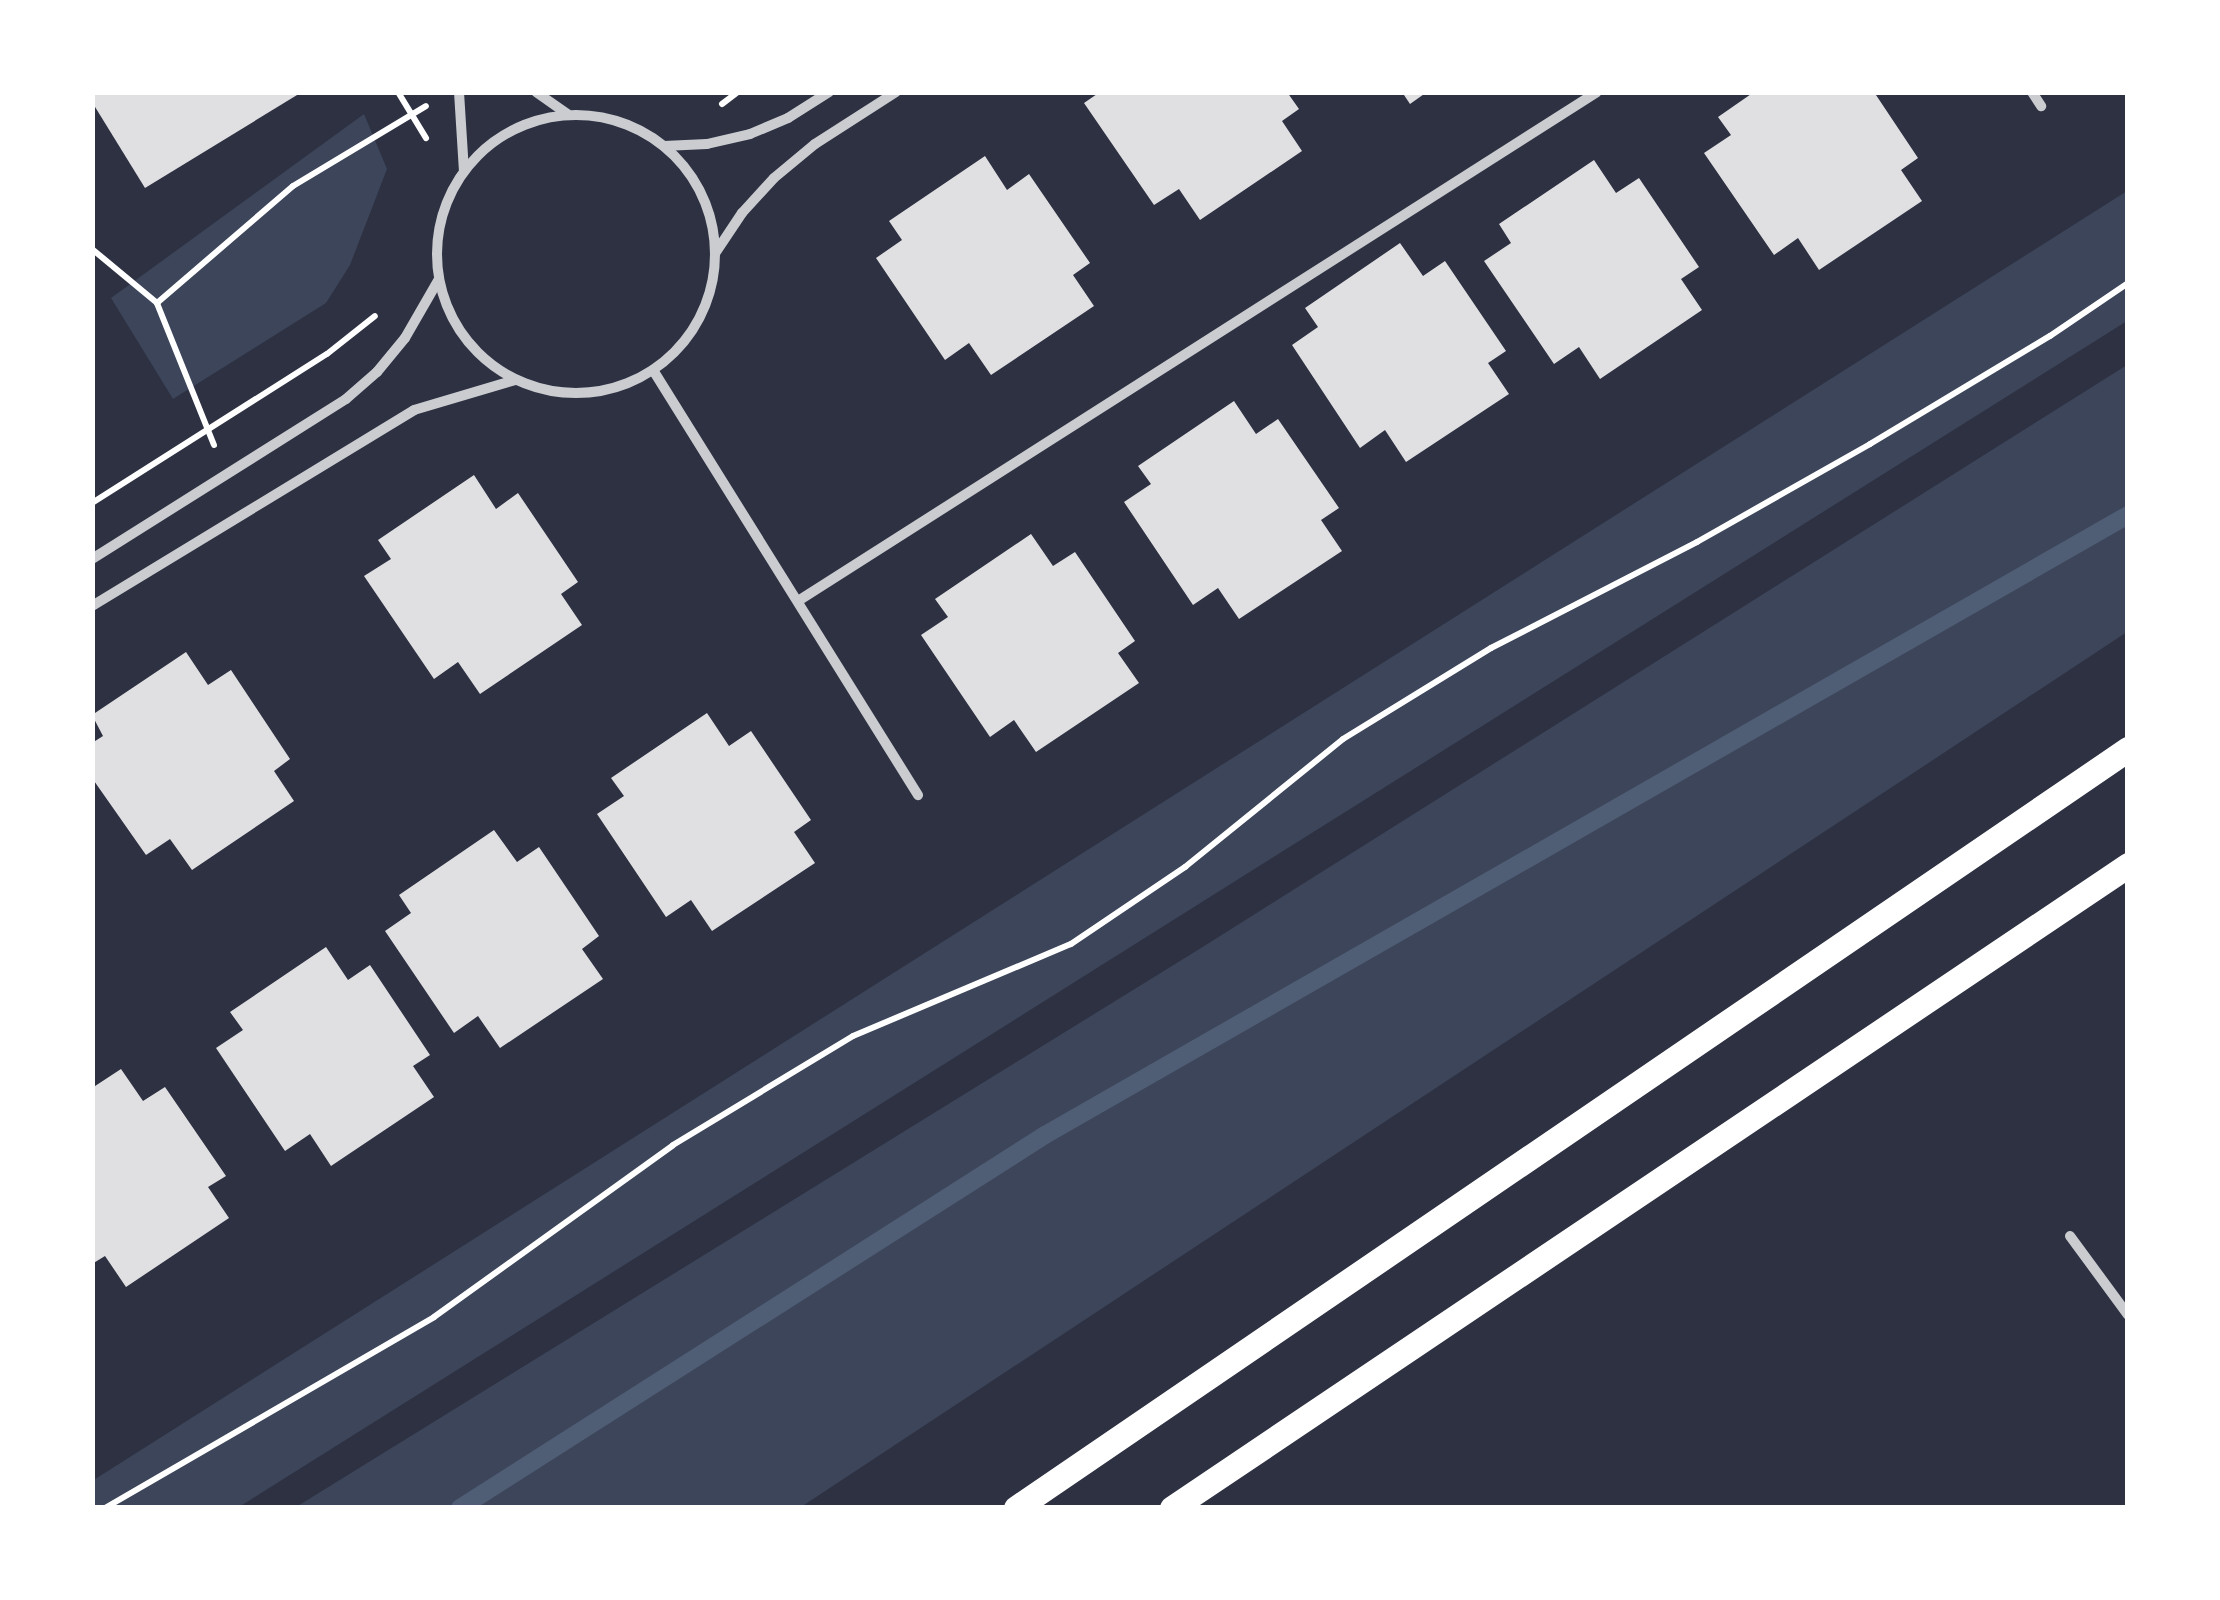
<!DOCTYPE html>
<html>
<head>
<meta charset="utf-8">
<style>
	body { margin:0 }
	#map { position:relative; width:2220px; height:1600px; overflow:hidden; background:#2d3142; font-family:"DM Sans",sans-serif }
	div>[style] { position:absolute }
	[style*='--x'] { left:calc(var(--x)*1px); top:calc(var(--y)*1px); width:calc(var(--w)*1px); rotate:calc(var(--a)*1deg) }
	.green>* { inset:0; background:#3c4559 }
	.stream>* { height:18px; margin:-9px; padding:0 9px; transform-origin:9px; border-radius:9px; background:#4f5d75 }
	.building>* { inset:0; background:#e0e0e3 }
	.path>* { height:6px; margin:-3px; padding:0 3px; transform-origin:3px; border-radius:3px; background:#fff }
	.minor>* { height:10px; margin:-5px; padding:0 5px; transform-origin:5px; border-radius:5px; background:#caccd0 }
	.minor>.ring { margin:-5px; padding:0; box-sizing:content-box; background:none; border:10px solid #caccd0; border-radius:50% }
	.primary>* { height:25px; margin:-12.5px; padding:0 12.5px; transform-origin:12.5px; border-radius:12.5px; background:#fff }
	span { translate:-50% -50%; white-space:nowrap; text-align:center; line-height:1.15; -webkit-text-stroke:8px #fff; paint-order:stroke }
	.frame { position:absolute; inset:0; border:95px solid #fff; pointer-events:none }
</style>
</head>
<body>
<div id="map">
	<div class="green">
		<div style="clip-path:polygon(364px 114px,387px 169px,350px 265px,326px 303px,173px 399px,111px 298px)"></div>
		<div style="clip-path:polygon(2127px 191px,2127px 321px,239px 1507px,93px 1507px,92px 1481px)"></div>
		<div style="clip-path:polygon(2127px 365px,2127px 632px,801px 1507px,296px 1507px,1201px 948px)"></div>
	</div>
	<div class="stream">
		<div style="--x:460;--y:1508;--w:694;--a:-32.52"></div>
		<div style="--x:1045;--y:1135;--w:1248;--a:-29.79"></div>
	</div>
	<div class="building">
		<div style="clip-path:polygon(92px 92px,302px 92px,145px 188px,92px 102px)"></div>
		<div style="clip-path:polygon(1100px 92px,1287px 92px,1299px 109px,1282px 121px,1302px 151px,1200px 220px,1179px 189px,1154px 205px,1084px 103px)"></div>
		<div style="clip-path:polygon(1402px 92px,1427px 92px,1410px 104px)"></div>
		<div style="clip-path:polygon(1754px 92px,1874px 92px,1918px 158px,1901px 170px,1922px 201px,1819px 270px,1798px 238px,1774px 255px,1704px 153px,1731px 135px,1718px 117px)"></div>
		<div style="clip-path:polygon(985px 156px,1007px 190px,1029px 174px,1090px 263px,1073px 275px,1094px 306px,991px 375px,969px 343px,945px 360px,876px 258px,902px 240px,889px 221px)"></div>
		<div style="clip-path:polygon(1594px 160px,1616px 193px,1639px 178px,1699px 267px,1681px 279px,1702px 310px,1600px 379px,1579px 347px,1554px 364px,1484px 261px,1511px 243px,1499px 224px)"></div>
		<div style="clip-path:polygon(1400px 243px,1423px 276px,1445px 261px,1506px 351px,1488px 363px,1509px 394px,1406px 462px,1385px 430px,1360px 448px,1292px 345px,1318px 327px,1305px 308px)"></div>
		<div style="clip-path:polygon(1234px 401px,1256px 434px,1278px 419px,1339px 508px,1321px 520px,1342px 551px,1239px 619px,1218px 588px,1193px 605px,1124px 502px,1151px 484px,1138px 466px)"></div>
		<div style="clip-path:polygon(474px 475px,496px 509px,518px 493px,578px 582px,561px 594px,582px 625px,480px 694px,458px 662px,434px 679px,364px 576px,391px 559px,378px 540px)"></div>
		<div style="clip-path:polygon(1031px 534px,1053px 566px,1075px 552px,1135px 641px,1118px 653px,1139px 683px,1036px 752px,1014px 720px,990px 737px,921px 635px,948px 617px,935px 599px)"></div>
		<div style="clip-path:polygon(186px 652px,208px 685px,231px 670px,290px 759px,274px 771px,294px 801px,192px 870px,170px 839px,146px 855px,92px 778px,92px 743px,103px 736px,92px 715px)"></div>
		<div style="clip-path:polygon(707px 713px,729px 746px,751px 731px,811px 820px,794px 832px,815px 863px,712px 931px,691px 900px,666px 917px,597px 814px,624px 796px,611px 778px)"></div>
		<div style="clip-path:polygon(494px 830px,517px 862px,539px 847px,599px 936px,582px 949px,603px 979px,500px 1048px,478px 1016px,454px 1033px,385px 931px,411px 913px,399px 895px)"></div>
		<div style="clip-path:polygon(326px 947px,348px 980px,370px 965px,430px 1055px,413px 1066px,434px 1097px,331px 1166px,310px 1134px,285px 1151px,216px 1048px,243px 1030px,230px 1012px)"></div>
		<div style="clip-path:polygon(121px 1069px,143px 1101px,165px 1087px,226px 1176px,208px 1187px,229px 1218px,126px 1287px,105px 1256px,92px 1264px,92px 1088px)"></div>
	</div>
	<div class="path">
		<div style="--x:398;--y:92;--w:54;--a:58.7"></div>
		<div style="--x:722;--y:104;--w:20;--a:-37"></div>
		<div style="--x:92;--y:249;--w:85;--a:39.7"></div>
		<div style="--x:214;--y:445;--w:153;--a:-111.9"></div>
		<div style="--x:157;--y:303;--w:179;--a:-40.7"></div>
		<div style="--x:293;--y:186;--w:155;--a:-31"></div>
		<div style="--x:92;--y:503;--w:278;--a:-32.4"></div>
		<div style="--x:327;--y:354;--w:61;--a:-38.4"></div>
		<div style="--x:105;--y:1508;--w:380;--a:-30.1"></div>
		<div style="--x:434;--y:1317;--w:294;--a:-35.7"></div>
		<div style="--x:673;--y:1145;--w:210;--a:-31.2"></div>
		<div style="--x:853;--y:1036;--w:237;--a:-22.9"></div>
		<div style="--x:1071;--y:944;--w:138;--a:-34"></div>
		<div style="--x:1185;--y:867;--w:203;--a:-39"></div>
		<div style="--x:1343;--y:739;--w:174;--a:-31.6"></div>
		<div style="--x:1491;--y:648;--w:232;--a:-27.2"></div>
		<div style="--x:1697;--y:542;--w:199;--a:-29.5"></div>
		<div style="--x:1870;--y:444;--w:210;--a:-31"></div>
		<div style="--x:2050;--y:336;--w:94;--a:-34.2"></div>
	</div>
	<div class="minor">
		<div style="--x:459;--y:92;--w:79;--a:86.4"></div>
		<div style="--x:536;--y:92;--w:39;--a:35"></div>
		<div style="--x:2032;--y:92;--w:17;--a:57"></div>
		<div class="ring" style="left:437px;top:115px;width:268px;height:268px"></div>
		<div style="--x:664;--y:146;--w:43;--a:-2.7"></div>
		<div style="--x:707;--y:144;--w:44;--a:-13.1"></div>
		<div style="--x:750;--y:134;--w:41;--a:-22.8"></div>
		<div style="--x:788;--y:118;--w:49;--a:-32.4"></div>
		<div style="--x:716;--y:252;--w:47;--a:-56.3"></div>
		<div style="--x:742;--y:213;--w:47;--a:-47.6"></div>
		<div style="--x:774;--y:178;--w:53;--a:-39.7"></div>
		<div style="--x:815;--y:144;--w:96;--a:-32.7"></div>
		<div style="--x:653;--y:370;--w:501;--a:58.06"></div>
		<div style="--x:92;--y:559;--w:300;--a:-32.2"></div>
		<div style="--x:346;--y:399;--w:41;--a:-41.1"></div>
		<div style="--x:377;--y:372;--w:44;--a:-50.5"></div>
		<div style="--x:405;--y:338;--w:68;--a:-60"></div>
		<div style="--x:798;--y:601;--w:947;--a:-32.5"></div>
		<div style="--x:92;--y:606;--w:377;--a:-31.3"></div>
		<div style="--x:414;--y:410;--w:105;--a:-16.5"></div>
		<div style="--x:2070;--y:1236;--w:98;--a:53.7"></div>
	</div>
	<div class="primary">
		<div style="--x:1016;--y:1508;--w:1346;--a:-34.32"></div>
		<div style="--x:1172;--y:1508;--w:1152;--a:-33.92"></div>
	</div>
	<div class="frame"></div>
</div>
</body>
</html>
